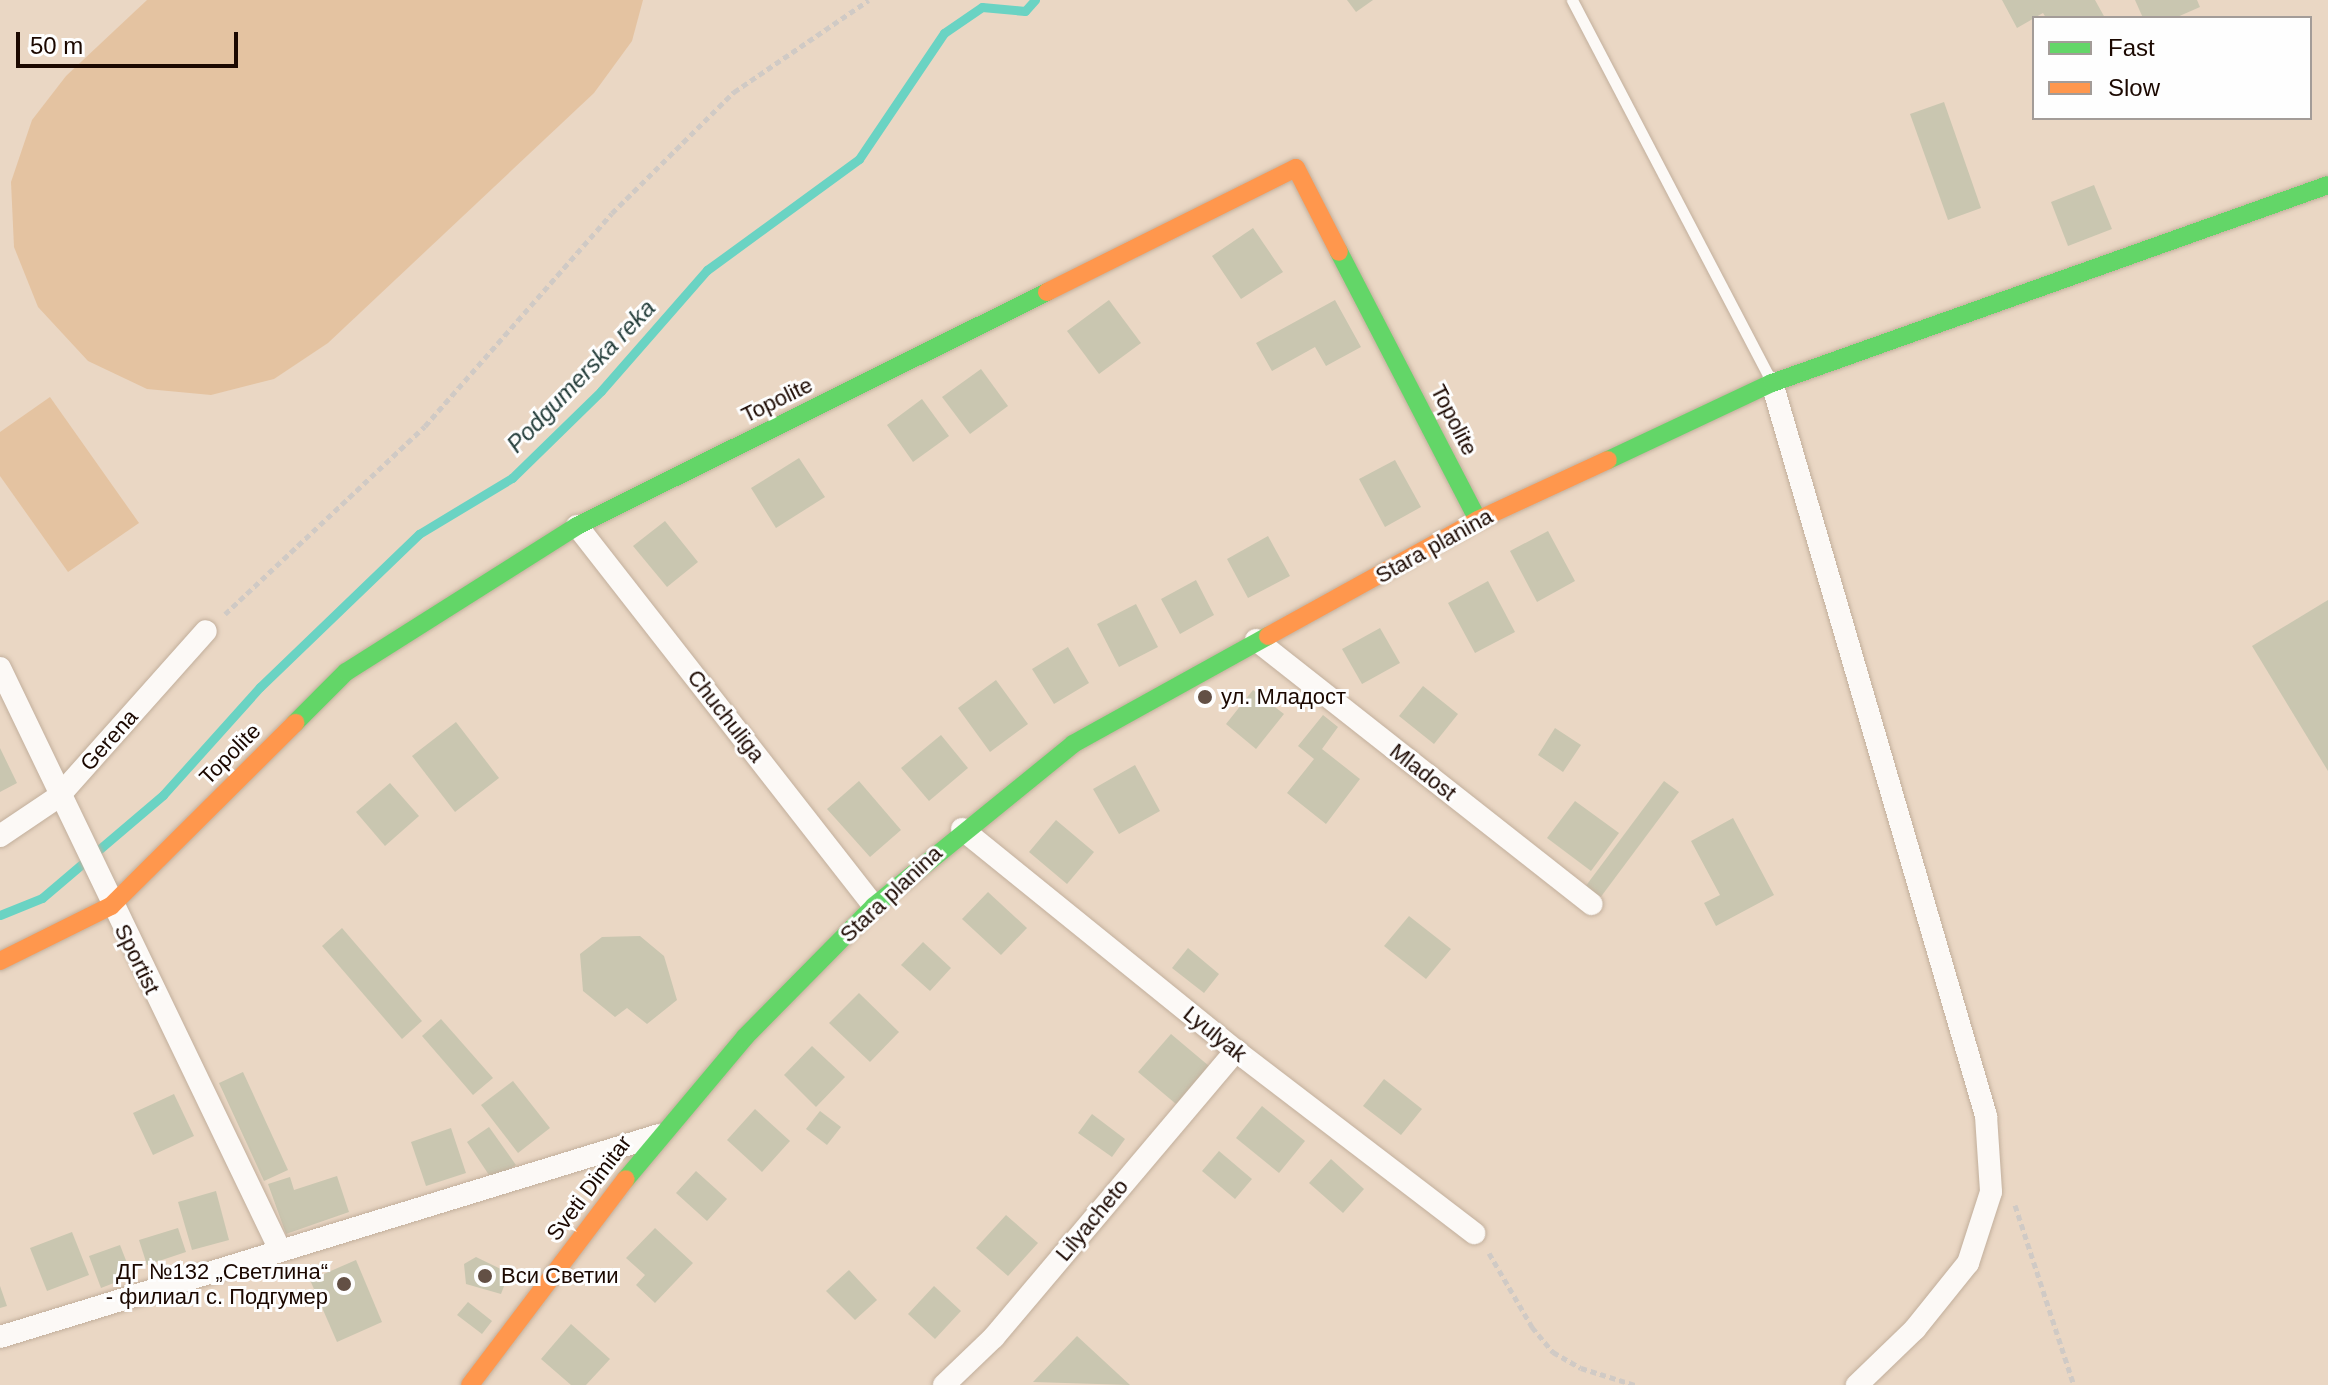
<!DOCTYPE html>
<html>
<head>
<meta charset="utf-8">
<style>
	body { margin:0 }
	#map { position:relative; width:2328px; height:1385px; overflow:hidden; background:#ead7c4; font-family:Helvetica,sans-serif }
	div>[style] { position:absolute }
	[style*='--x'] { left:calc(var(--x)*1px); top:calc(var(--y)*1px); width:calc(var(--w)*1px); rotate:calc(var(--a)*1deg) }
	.green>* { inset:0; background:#e4c3a1 }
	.stream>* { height:9px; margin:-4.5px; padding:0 4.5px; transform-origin:4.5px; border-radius:4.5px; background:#6ad3c3 }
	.building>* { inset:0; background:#c9c6b0 }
	.path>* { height:5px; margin-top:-2.5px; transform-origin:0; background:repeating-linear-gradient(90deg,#d0cac5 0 6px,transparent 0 10px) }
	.roads { filter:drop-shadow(0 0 2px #c2af9c) drop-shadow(0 0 2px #c2af9c) }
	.lane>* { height:11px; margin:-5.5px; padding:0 5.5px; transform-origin:5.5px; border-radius:5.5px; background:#fcf9f6 }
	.street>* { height:22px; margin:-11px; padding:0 11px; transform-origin:11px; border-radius:11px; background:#fcf9f6 }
	.fast>* { height:18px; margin:-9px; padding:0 9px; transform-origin:9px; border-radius:9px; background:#63d668 }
	.slow>* { height:18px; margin:-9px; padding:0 9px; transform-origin:9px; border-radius:9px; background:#ff974d }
	.dots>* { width:22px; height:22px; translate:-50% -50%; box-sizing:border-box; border:4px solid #fefefe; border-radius:50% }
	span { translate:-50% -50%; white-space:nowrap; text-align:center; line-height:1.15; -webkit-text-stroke:6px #fefefe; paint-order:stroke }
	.street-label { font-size:22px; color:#1b0800 }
	.poi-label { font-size:22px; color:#1b0800 }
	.left { translate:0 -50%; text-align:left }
	.right { translate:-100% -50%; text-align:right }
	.water-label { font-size:24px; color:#243d3a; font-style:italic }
	.legend { position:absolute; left:2032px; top:16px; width:280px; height:104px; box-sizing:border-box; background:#fefefe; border:2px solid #a39c98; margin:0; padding:10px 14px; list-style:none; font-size:24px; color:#1b0800 }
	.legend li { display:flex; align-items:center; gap:16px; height:40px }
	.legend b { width:40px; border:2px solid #a39c98 }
	.scale { position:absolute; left:16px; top:32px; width:222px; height:36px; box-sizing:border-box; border:4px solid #1b0800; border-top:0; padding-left:10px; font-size:24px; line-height:28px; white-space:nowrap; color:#1b0800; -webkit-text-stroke:6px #fefefe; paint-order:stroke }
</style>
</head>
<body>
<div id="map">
	<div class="green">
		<div style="clip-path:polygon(147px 0,643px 0,632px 41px,594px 93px,328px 343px,274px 379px,211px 395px,147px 389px,88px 361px,38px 307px,14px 247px,11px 182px,32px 120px,66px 76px)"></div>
		<div style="clip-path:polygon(50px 397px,139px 523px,68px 572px,0 476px,0 432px)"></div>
	</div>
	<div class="stream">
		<div style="--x:0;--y:915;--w:45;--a:-22"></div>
		<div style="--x:42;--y:898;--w:159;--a:-40.4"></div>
		<div style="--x:163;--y:795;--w:145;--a:-48.1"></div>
		<div style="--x:260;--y:687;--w:221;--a:-43.9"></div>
		<div style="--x:419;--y:534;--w:109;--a:-31.1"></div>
		<div style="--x:512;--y:478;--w:124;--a:-44.3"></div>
		<div style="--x:601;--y:391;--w:161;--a:-48.8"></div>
		<div style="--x:707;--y:270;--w:188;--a:-36.1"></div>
		<div style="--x:859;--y:159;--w:152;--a:-56"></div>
		<div style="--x:944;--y:33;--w:46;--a:-34.4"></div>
		<div style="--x:982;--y:7;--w:43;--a:5.3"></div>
		<div style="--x:1025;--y:11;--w:15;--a:-48"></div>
	</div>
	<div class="building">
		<div style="clip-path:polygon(1347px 0,1373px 0,1356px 12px)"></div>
		<div style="clip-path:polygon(2002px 0,2095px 0,2105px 18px,2046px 18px,2043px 13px,2017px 28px)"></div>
		<div style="clip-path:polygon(2135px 0,2197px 0,2200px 7px,2175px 18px,2143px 18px)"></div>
		<div style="clip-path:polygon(1944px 102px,1981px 208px,1948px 220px,1910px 114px)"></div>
		<div style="clip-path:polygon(2094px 185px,2112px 229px,2068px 246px,2051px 202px)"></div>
		<div style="clip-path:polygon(1253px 228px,1283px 272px,1241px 299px,1212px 256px)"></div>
		<div style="clip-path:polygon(1109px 300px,1141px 343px,1099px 374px,1067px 331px)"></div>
		<div style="clip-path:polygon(1335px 300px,1361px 347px,1326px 366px,1315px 347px,1272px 371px,1256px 343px)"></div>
		<div style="clip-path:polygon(981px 369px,1008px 406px,970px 434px,942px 397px)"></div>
		<div style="clip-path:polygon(922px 399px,949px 436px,913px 462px,887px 425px)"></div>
		<div style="clip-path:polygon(799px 458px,825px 497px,776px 528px,751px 488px)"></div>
		<div style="clip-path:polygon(1395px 460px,1421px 507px,1385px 527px,1359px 479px)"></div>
		<div style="clip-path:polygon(665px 521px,698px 562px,667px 587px,633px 546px)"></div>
		<div style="clip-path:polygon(1548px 531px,1575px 581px,1537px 602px,1510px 551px)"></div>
		<div style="clip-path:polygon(1268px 536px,1290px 576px,1248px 598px,1227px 559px)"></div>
		<div style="clip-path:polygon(1196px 580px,1214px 615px,1180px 634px,1161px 599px)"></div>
		<div style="clip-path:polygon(1488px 581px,1515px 632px,1475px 653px,1448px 603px)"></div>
		<div style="clip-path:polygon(2328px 600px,2328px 771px,2252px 646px)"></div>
		<div style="clip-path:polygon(1136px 604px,1158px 647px,1119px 667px,1097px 624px)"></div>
		<div style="clip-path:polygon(1380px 628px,1400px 663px,1362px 684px,1342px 649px)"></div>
		<div style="clip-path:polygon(1068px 647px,1089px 683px,1054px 704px,1032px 669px)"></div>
		<div style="clip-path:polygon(996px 680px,1028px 724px,990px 752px,958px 708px)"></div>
		<div style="clip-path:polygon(1423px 686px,1458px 714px,1434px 744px,1399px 716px)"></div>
		<div style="clip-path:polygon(1253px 690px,1284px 714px,1256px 749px,1226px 724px)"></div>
		<div style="clip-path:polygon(1323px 715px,1338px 727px,1322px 749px,1360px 779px,1326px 824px,1287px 793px,1314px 759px,1298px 746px)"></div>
		<div style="clip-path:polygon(456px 722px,499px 778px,455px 812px,412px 756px)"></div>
		<div style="clip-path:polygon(1555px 728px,1581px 745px,1563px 772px,1538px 755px)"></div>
		<div style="clip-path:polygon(941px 735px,968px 768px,929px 801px,901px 768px)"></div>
		<div style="clip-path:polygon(0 748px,17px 783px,0 792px)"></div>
		<div style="clip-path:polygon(1135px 765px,1160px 811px,1119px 834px,1093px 789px)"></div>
		<div style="clip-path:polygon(859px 781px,901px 830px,870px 857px,827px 809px)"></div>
		<div style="clip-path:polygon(1664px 781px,1679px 792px,1600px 898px,1585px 887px)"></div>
		<div style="clip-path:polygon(390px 783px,419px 816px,385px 846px,356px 812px)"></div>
		<div style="clip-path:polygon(1575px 801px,1619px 833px,1591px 871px,1547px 838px)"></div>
		<div style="clip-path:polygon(1733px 818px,1774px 895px,1716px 926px,1704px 903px,1720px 895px,1691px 841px)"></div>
		<div style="clip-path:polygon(1056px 820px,1094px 852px,1067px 884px,1029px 852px)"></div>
		<div style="clip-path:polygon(988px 892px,1027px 928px,1001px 955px,962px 919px)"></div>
		<div style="clip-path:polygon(1409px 916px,1451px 949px,1426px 979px,1384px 946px)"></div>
		<div style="clip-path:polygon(342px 928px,422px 1021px,402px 1039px,322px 946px)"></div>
		<div style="clip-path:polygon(640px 936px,664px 956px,677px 1000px,647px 1024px,627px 1008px,615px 1017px,583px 991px,580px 954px,602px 937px)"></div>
		<div style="clip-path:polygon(923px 942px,951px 968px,930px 991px,901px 965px)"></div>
		<div style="clip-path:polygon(1188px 948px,1219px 974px,1204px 993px,1172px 968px)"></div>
		<div style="clip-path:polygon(859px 993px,899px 1032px,870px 1062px,829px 1023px)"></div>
		<div style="clip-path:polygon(441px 1019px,493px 1078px,473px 1095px,422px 1036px)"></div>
		<div style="clip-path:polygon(1171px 1034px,1209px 1066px,1176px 1104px,1138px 1072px)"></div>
		<div style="clip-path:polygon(812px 1046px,845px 1077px,816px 1107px,784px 1075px)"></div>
		<div style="clip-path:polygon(243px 1072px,288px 1170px,264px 1181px,219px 1083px)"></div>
		<div style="clip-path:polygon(1384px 1079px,1422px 1109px,1401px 1135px,1363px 1106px)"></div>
		<div style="clip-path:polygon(513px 1081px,550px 1128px,518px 1153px,481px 1105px)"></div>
		<div style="clip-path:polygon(174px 1094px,194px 1136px,153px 1155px,133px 1113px)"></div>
		<div style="clip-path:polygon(1262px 1106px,1305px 1141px,1279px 1173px,1236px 1138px)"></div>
		<div style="clip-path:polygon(755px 1109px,790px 1141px,762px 1172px,727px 1140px)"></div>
		<div style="clip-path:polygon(820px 1111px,841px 1127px,827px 1145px,806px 1129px)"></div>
		<div style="clip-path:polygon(1092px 1114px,1125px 1139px,1112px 1157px,1078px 1133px)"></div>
		<div style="clip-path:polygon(489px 1127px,516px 1165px,493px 1181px,467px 1142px)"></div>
		<div style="clip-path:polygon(451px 1128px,466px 1173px,426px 1186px,411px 1142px)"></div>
		<div style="clip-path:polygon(1219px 1151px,1252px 1179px,1235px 1199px,1202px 1171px)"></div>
		<div style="clip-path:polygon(1331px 1159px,1364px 1189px,1343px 1213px,1309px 1183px)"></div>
		<div style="clip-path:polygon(696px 1171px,727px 1199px,707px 1221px,676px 1193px)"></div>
		<div style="clip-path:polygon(337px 1176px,349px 1212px,286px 1234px,268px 1184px,290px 1177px,294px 1190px)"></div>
		<div style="clip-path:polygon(216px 1191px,229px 1240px,192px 1250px,178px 1202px)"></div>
		<div style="clip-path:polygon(1006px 1215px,1038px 1243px,1008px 1276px,976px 1248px)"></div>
		<div style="clip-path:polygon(178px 1228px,186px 1252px,147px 1265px,139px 1240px)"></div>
		<div style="clip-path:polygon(655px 1228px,693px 1263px,655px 1303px,636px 1285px,645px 1275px,626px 1258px)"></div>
		<div style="clip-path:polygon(72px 1232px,89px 1275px,47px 1291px,30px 1248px)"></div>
		<div style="clip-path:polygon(120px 1245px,132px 1276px,101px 1288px,89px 1256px)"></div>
		<div style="clip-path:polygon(476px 1257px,509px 1273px,501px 1294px,466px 1284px,464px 1264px)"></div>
		<div style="clip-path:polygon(356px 1260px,382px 1322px,337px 1342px,310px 1280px)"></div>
		<div style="clip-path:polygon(849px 1270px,877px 1300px,855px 1320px,826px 1291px)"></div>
		<div style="clip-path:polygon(0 1286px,7px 1306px,0 1308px)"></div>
		<div style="clip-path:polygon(934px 1286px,961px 1311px,935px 1339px,908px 1314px)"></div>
		<div style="clip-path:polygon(468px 1302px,492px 1321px,482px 1334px,457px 1315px)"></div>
		<div style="clip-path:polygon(571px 1324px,610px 1359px,586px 1385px,571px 1385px,541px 1359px)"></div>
		<div style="clip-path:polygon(1077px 1336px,1130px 1385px,1033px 1382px)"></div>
	</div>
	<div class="path">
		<div style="--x:225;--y:614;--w:274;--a:-43.2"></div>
		<div style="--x:425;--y:426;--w:283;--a:-48.7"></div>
		<div style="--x:612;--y:213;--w:172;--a:-44.8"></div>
		<div style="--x:734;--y:92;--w:163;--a:-34.3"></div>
		<div style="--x:2015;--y:1205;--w:189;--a:71.9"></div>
		<div style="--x:1489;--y:1253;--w:86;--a:59.8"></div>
		<div style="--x:1532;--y:1327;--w:33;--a:50"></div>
		<div style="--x:1553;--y:1352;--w:32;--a:30"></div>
		<div style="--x:1581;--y:1368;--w:57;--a:17.5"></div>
	</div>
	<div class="roads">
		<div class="lane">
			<div style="--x:1572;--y:0;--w:428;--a:62.4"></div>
		</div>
		<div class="street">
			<div style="--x:1772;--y:383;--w:764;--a:73.72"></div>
			<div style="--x:1986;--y:1116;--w:76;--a:86.2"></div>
			<div style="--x:1991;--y:1192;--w:75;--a:107.9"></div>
			<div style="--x:1968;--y:1263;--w:85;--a:128.8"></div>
			<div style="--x:1915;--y:1329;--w:81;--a:136"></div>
			<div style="--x:577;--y:526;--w:482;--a:52"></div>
			<div style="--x:1256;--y:640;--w:427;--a:38.2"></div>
			<div style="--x:0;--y:668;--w:644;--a:64.31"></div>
			<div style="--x:962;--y:829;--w:353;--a:39"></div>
			<div style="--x:1236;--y:1051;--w:300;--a:37.4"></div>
			<div style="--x:0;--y:836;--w:70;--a:-33.9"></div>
			<div style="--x:58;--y:797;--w:222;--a:-48.3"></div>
			<div style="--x:0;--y:1337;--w:689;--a:-17.04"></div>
			<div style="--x:944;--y:1385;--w:69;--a:-43.8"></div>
			<div style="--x:994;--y:1337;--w:375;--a:-49.8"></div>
		</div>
		<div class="fast">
			<div style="--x:1339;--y:252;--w:302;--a:62.6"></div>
			<div style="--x:1608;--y:460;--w:181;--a:-25.2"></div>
			<div style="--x:1772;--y:383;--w:590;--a:-19.6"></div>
			<div style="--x:295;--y:723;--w:72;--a:-45"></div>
			<div style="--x:346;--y:672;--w:273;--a:-32.3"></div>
			<div style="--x:577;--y:526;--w:525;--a:-26.47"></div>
			<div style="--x:626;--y:1179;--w:185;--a:-50"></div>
			<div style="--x:745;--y:1037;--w:184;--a:-45.4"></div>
			<div style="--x:874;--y:906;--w:257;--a:-39.1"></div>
			<div style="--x:1073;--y:744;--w:223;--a:-29"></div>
		</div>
		<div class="slow">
			<div style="--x:1047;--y:292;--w:278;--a:-26.5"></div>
			<div style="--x:1296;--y:168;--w:94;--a:62.9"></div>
			<div style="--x:1268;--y:636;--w:240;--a:-28.9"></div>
			<div style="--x:1478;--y:520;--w:143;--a:-24.8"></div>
			<div style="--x:0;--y:961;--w:124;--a:-26.4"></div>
			<div style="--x:111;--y:906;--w:260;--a:-44.8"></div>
			<div style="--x:470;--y:1385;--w:258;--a:-52.9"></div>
		</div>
	</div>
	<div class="dots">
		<div style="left:1205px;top:697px;background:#635045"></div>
		<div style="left:485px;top:1276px;background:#635045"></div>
		<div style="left:344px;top:1284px;background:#635045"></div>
	</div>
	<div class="street-label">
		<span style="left:777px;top:400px;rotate:-26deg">Topolite</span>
		<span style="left:1454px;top:420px;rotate:63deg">Topolite</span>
		<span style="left:1434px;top:546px;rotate:-29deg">Stara planina</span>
		<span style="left:726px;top:716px;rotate:52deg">Chuchuliga</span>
		<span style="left:109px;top:740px;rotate:-48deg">Gerena</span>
		<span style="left:230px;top:754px;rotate:-45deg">Topolite</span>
		<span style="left:1423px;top:772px;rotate:38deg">Mladost</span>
		<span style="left:891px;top:894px;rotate:-43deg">Stara planina</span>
		<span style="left:137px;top:959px;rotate:64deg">Sportist</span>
		<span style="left:1215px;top:1034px;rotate:39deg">Lyulyak</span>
		<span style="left:589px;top:1188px;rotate:-53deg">Sveti Dimitar</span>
		<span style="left:1092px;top:1220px;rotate:-50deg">Lilyacheto</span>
	</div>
	<div class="poi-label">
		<span class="left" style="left:1221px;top:697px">ул. Младост</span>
		<span class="right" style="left:328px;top:1284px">ДГ №132 „Светлина“<br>- филиал с. Подгумер</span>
		<span class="left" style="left:501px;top:1276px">Вси Светии</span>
	</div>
	<div class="water-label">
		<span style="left:581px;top:376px;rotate:-46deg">Podgumerska reka</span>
	</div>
	<ul class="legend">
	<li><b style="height:10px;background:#63d668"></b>Fast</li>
	<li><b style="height:10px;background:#ff974d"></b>Slow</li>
	</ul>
	<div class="scale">50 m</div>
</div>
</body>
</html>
